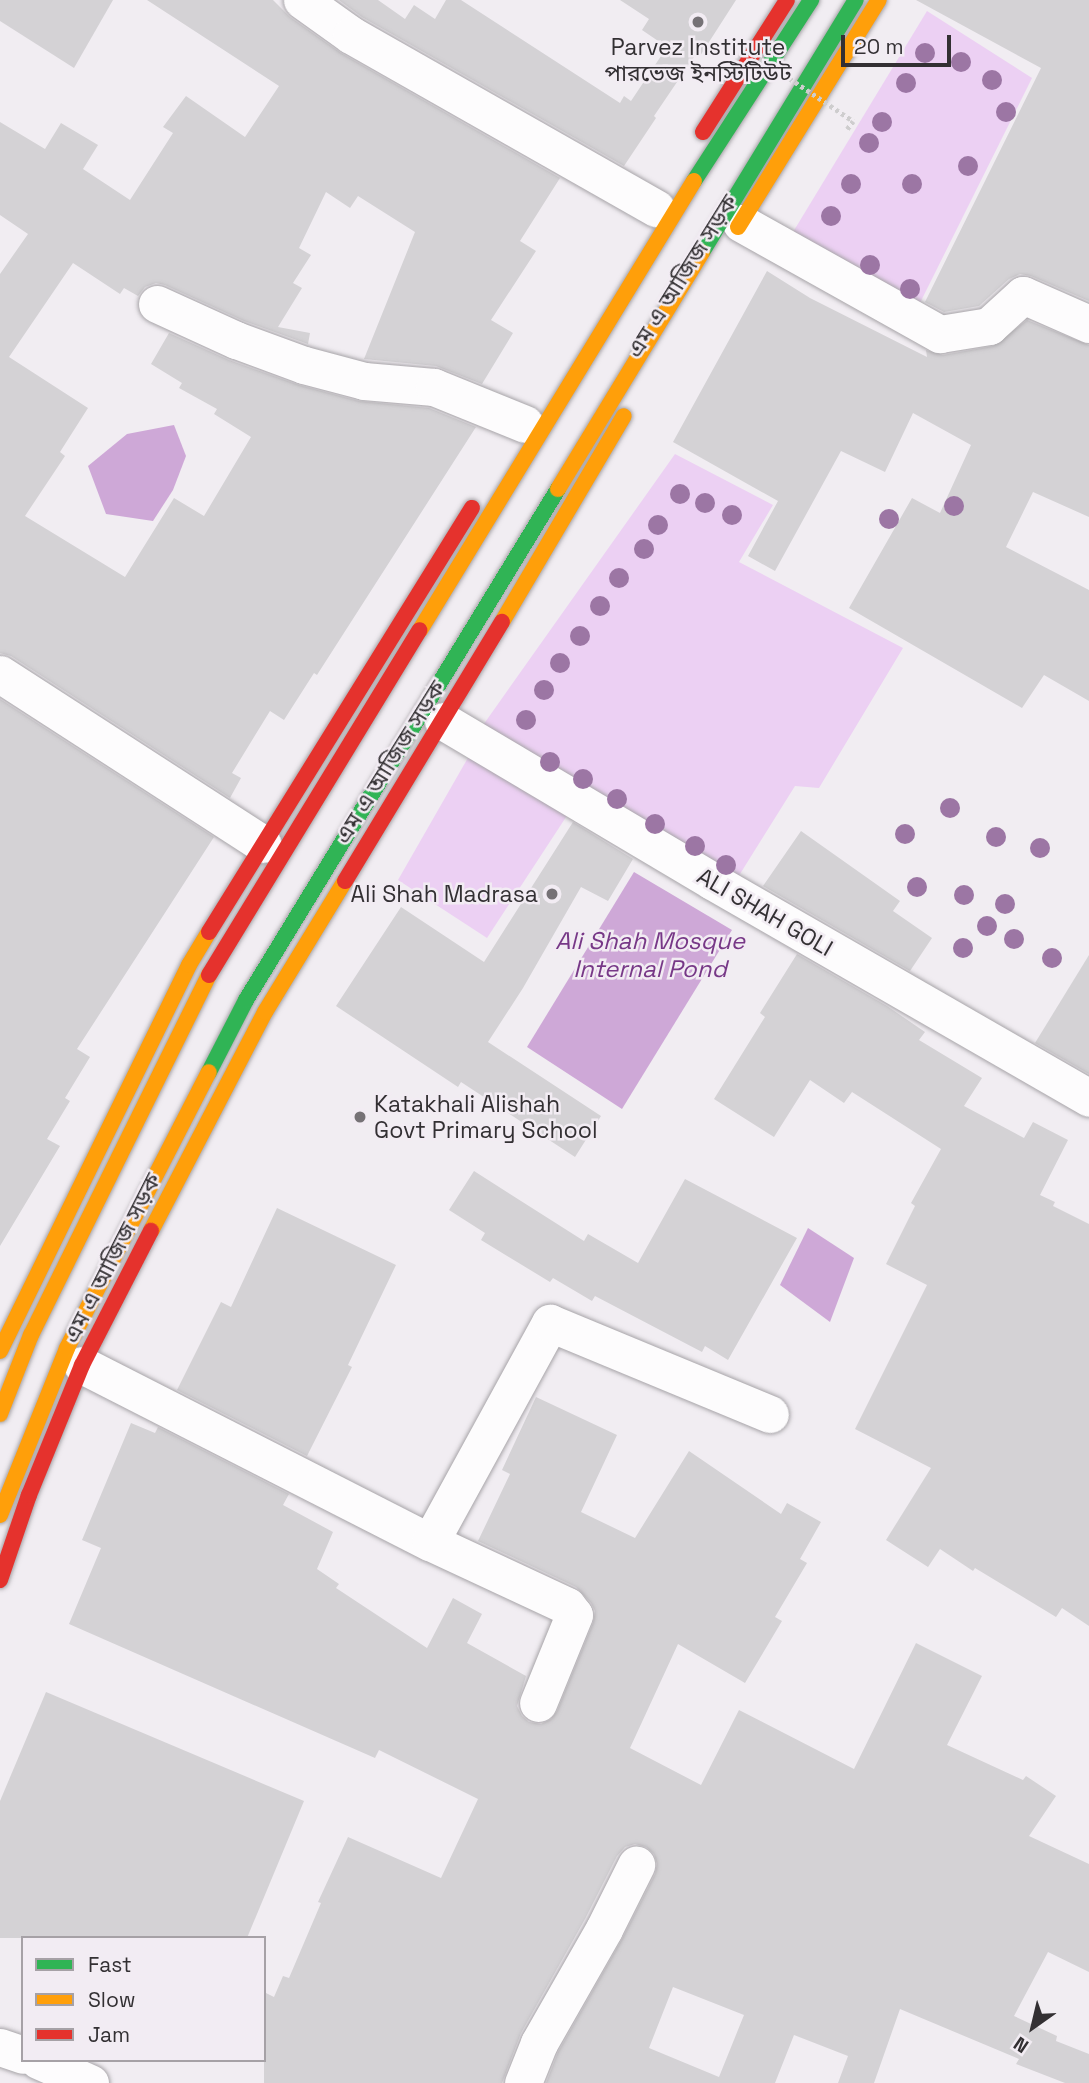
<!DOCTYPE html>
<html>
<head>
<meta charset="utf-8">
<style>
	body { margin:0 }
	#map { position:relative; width:1089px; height:2083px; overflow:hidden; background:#f1edf2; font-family:"Space Grotesk","Noto Sans Bengali",sans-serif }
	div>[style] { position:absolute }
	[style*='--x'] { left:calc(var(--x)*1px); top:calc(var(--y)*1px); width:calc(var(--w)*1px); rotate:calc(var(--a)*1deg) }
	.green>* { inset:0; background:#ecd0f3 }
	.water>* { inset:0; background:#cea8d7 }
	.building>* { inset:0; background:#d4d2d5 }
	.path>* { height:4.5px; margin-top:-2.25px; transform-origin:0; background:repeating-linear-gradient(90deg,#cecdce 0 3.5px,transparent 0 7px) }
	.roads { filter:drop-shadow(0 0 2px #a7a4a8) drop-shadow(0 0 2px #a7a4a8) }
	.street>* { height:37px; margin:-18.5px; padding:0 18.5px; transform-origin:18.5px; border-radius:18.5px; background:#fdfcfd }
	.fast>* { height:16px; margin:-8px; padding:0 8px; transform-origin:8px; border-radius:8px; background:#30b455 }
	.slow>* { height:16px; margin:-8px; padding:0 8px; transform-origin:8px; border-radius:8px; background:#ff9f0a }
	.jam>* { height:16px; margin:-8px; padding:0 8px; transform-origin:8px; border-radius:8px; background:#e5322d }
	.path-bridge>* { height:4.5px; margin-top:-2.25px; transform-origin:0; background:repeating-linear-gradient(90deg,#cecdce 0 3.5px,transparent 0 7px) }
	.trees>* { width:20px; height:20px; margin:-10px; border-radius:50%; background:#9c76a4 }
	.dots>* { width:19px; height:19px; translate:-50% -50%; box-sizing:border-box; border:4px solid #f2ecf3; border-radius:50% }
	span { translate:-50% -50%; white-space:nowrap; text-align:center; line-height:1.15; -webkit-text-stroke:5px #f2ecf3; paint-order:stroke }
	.poi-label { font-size:23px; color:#333033 }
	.right { translate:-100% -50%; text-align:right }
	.left { translate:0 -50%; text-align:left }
	.street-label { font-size:23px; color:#333033 }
	.water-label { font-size:24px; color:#773887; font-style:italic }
	.legend { position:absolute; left:21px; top:1936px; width:245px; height:126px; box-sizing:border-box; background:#f2ecf3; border:2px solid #a6a1a6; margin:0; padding:9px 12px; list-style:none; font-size:21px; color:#333033 }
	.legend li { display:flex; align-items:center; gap:14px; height:35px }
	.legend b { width:35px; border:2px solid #a6a1a6 }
	.north { position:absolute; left:998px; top:1992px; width:70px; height:70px; -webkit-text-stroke:5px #f2ecf3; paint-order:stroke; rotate:214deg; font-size:19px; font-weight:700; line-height:28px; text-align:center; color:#333033 }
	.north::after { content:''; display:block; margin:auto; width:24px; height:32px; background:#333033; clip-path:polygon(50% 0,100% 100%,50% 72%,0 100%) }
	.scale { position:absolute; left:841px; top:35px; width:110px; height:32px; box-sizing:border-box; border:4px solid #333033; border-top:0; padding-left:9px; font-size:21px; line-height:24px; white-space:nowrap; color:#333033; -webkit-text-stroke:5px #f2ecf3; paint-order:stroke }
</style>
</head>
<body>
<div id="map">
	<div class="green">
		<div style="clip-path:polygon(927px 11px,1032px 78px,917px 309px,790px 237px)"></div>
		<div style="clip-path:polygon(675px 454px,773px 505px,739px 562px,903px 648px,819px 788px,795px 786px,735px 882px,481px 728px)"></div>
		<div style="clip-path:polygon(473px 749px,570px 811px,487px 938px,398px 880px)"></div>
	</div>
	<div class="water">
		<div style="clip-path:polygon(174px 425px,186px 456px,173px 490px,153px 521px,106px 514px,88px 466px,127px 434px)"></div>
		<div style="clip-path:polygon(634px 872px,732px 930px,622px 1109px,527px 1047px)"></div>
		<div style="clip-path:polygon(808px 1228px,854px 1258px,830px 1322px,780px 1285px)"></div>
	</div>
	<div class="building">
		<div style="clip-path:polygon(0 0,113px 0,74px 68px,0 21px)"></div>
		<div style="clip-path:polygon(147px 0,273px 0,290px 17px,341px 53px,560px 178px,520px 241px,536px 251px,491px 320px,513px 333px,482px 384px,436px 366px,364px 359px,415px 232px,358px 196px,350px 208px,326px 192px,299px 248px,311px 255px,293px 283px,302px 288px,278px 327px,310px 333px,308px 344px,244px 321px,165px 285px,156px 283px,145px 287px,138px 296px,124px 288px,120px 294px,73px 263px,9px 357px,88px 408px,60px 452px,65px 456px,25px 516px,125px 577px,174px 498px,204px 516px,251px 437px,214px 414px,217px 409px,179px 388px,182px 383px,151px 364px,169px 333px,229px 360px,299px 385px,359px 401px,429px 408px,476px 427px,317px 675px,314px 673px,284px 720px,270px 711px,232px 773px,241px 778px,230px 798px,11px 656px,0 653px,0 274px,28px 234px,0 215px,0 122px,45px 149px,61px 123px,98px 145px,83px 169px,130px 200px,173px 133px,163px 127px,186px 96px,245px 137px,279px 86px)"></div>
		<div style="clip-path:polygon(339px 0,378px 0,405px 19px,414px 5px,435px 19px,446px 0,461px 0,620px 103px,624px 96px,631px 101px,667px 47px,642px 30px,649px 19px,620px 0,736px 0,700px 56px,696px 54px,654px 116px,656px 118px,624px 166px,362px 17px)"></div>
		<div style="clip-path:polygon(916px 0,1089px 0,1089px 301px,1031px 276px,1020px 274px,1009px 279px,979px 306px,944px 312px,925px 302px,1041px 68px)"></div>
		<div style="clip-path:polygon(767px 271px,810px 298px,927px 357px,926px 350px,943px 355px,993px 346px,1027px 320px,1089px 345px,1089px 517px,1033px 492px,1006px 547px,1089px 590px,1089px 701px,1044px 675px,1022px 708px,849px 608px,912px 498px,940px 513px,971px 445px,913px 413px,885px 472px,841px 451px,775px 571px,748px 556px,778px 501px,673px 442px)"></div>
		<div style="clip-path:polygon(0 699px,214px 837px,77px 1049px,90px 1057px,65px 1098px,70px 1101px,47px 1139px,60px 1146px,0 1246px)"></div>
		<div style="clip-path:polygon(573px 822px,633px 859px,608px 901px,581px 887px,523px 988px,488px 1042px,601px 1116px,575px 1157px,461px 1082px,458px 1087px,336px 1006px,401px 907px,484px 962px)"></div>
		<div style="clip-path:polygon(801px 831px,900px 901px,893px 911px,932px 938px,910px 971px,763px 886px)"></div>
		<div style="clip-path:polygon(797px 954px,887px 1006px,925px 1032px,919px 1040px,982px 1078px,964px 1106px,1024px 1138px,1033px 1122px,1068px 1140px,1040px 1195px,1055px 1202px,1053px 1206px,1089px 1224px,1089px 1626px,1062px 1608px,1056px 1617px,975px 1568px,973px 1571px,940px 1549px,928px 1567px,886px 1540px,931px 1468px,855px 1429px,927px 1285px,886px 1264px,915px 1206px,911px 1203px,941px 1149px,852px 1092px,844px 1103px,810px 1080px,774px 1137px,714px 1099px,765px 1017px,760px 1013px)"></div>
		<div style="clip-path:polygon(1089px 955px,1089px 1074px,1035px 1043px)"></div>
		<div style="clip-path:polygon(474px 1171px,584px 1241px,588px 1234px,638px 1263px,685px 1179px,797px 1238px,728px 1360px,705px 1346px,702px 1352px,595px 1296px,592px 1301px,553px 1278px,550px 1282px,481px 1240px,485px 1233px,449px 1210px)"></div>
		<div style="clip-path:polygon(277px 1208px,396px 1265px,348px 1365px,352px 1367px,307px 1456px,177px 1390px,221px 1302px,231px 1307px)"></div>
		<div style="clip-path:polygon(evenodd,536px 1397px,617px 1435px,581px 1512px,635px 1538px,689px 1451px,781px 1514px,787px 1503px,821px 1522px,800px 1559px,807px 1563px,775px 1617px,782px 1621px,745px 1683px,678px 1644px,630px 1748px,701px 1785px,739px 1710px,854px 1769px,916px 1643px,982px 1676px,947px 1745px,1023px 1780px,1026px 1776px,1056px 1796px,1029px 1836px,1089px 1864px,1089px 1972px,1048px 1952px,1014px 2016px,1057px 2036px,1056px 2041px,1089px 2054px,1089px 2083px,1065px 2083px,1016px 2064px,1019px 2059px,900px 2009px,874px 2083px,838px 2083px,848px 2056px,794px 2035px,775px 2083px,546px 2083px,558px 2052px,622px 1939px,655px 1874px,657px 1864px,654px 1854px,646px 1847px,635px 1844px,625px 1847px,617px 1856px,585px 1919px,521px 2033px,502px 2083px,264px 2083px,264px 1992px,274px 1997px,283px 1976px,289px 1978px,321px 1903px,318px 1902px,348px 1837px,441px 1878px,478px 1799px,379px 1750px,375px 1758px,69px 1624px,101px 1548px,82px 1540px,131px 1423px,155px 1433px,158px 1427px,289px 1494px,283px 1505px,333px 1532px,317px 1569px,339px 1584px,336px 1588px,427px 1648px,453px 1598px,482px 1614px,467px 1643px,526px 1676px,517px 1706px,522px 1716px,529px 1722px,541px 1724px,551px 1719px,557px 1711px,593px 1623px,595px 1611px,591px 1603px,576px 1587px,478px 1541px,510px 1474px,502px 1470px,536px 1397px,673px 1987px,744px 2015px,719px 2077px,649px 2048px,673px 1987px)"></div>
		<div style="clip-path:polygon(46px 1692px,304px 1801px,247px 1938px,0 1938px,0 1801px)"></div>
	</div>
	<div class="path">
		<div style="--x:847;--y:129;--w:10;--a:-53"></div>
	</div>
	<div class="roads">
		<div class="street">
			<div style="--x:302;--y:0;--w:60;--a:35.5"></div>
			<div style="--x:351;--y:35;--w:351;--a:29.6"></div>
			<div style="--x:741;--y:223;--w:228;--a:29.2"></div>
			<div style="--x:940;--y:334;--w:50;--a:-9.3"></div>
			<div style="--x:989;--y:326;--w:46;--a:-42.4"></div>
			<div style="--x:1023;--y:295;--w:72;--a:23.7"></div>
			<div style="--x:157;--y:304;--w:87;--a:24.5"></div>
			<div style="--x:236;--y:340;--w:72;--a:20.2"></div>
			<div style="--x:304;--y:365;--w:62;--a:14.9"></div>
			<div style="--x:364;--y:381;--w:70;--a:4.9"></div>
			<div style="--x:434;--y:387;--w:98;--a:22.1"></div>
			<div style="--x:0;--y:674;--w:313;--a:32.9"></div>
			<div style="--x:443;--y:721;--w:313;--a:30.7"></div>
			<div style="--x:712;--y:881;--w:435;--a:29.9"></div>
			<div style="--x:82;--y:1365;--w:390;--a:27"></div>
			<div style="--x:430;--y:1542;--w:151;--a:25"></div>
			<div style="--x:567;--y:1606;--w:11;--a:52"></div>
			<div style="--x:574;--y:1615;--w:95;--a:112.2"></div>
			<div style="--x:430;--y:1542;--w:250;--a:-61.3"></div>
			<div style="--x:550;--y:1323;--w:238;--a:22.5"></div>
			<div style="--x:0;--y:2047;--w:24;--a:19"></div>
			<div style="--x:38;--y:2060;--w:57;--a:23.9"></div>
			<div style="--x:523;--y:2083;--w:43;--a:-68.2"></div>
			<div style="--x:539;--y:2043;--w:131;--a:-60.3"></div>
			<div style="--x:604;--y:1929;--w:72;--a:-63.4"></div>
		</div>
		<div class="fast">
			<div style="--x:694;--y:181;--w:216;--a:-57.1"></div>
			<div style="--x:702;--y:252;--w:295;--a:-58.6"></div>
			<div style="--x:209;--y:1072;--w:81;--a:-62.8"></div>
			<div style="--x:246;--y:1000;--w:599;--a:-58.59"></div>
		</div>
		<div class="slow">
			<div style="--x:738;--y:227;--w:267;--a:-58.2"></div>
			<div style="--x:558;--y:489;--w:277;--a:-58.7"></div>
			<div style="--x:502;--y:622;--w:239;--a:-59.4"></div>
			<div style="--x:420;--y:630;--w:526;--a:-58.61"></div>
			<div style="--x:151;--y:1231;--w:247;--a:-62.5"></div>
			<div style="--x:265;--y:1012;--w:153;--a:-58.6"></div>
			<div style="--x:0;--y:1351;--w:430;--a:-63.9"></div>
			<div style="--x:189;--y:965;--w:39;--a:-59"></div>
			<div style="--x:0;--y:1414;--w:85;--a:-68.6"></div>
			<div style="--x:31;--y:1335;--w:402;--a:-63.7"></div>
			<div style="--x:0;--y:1515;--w:180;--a:-68.1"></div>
			<div style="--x:67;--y:1348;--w:310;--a:-62.8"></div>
		</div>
		<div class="jam">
			<div style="--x:703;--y:132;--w:156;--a:-57.5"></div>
			<div style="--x:345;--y:881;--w:303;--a:-58.8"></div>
			<div style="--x:209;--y:932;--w:499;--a:-58.2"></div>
			<div style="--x:209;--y:975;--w:404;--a:-58.6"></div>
			<div style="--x:0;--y:1580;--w:90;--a:-71.2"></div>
			<div style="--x:29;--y:1495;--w:140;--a:-67.8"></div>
			<div style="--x:82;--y:1365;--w:151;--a:-62.8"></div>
		</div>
	</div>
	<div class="path-bridge">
		<div style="--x:737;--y:43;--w:140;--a:33.9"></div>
	</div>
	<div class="trees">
		<div style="left:925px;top:53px"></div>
		<div style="left:961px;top:62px"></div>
		<div style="left:992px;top:80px"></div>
		<div style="left:906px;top:83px"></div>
		<div style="left:1006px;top:112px"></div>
		<div style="left:882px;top:122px"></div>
		<div style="left:869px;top:143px"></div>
		<div style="left:968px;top:166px"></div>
		<div style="left:851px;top:184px"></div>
		<div style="left:912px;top:184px"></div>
		<div style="left:831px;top:216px"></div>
		<div style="left:870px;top:265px"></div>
		<div style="left:910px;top:289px"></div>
		<div style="left:680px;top:494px"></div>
		<div style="left:705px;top:503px"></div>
		<div style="left:954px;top:506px"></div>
		<div style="left:732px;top:515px"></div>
		<div style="left:889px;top:519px"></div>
		<div style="left:658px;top:525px"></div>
		<div style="left:644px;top:549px"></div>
		<div style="left:619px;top:578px"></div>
		<div style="left:600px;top:606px"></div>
		<div style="left:580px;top:636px"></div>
		<div style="left:560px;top:663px"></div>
		<div style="left:544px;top:690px"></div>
		<div style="left:526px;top:720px"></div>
		<div style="left:550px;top:762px"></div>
		<div style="left:583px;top:779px"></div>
		<div style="left:617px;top:799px"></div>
		<div style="left:950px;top:808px"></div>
		<div style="left:655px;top:824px"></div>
		<div style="left:905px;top:834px"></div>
		<div style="left:996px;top:837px"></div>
		<div style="left:695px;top:846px"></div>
		<div style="left:1040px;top:848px"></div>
		<div style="left:726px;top:865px"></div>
		<div style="left:917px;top:887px"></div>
		<div style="left:964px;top:895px"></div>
		<div style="left:1005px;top:904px"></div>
		<div style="left:987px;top:926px"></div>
		<div style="left:1014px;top:939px"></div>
		<div style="left:963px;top:948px"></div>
		<div style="left:1052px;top:958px"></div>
	</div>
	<div class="dots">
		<div style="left:698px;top:22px;background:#767276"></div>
		<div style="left:552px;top:894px;background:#767276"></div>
		<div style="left:360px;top:1117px;background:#767276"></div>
	</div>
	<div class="poi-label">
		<span style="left:698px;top:60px">Parvez Institute<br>পারভেজ ইনস্টিটিউট</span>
		<span class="right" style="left:538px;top:894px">Ali Shah Madrasa</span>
		<span class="left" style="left:374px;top:1117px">Katakhali Alishah<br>Govt Primary School</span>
	</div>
	<div class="street-label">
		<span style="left:682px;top:276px;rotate:-58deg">এম এ আজিজ সড়ক</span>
		<span style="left:390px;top:762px;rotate:-58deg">এম এ আজিজ সড়ক</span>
		<span style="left:765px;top:912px;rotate:30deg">ALI SHAH GOLI</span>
		<span style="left:112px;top:1258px;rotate:-63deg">এম এ আজিজ সড়ক</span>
	</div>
	<div class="water-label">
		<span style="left:650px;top:955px">Ali Shah Mosque<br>Internal Pond</span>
	</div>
	<ul class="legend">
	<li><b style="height:9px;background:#30b455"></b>Fast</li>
	<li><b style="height:9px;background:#ff9f0a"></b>Slow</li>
	<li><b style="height:9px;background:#e5322d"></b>Jam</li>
	</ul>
	<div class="north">N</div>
	<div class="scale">20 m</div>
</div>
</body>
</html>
